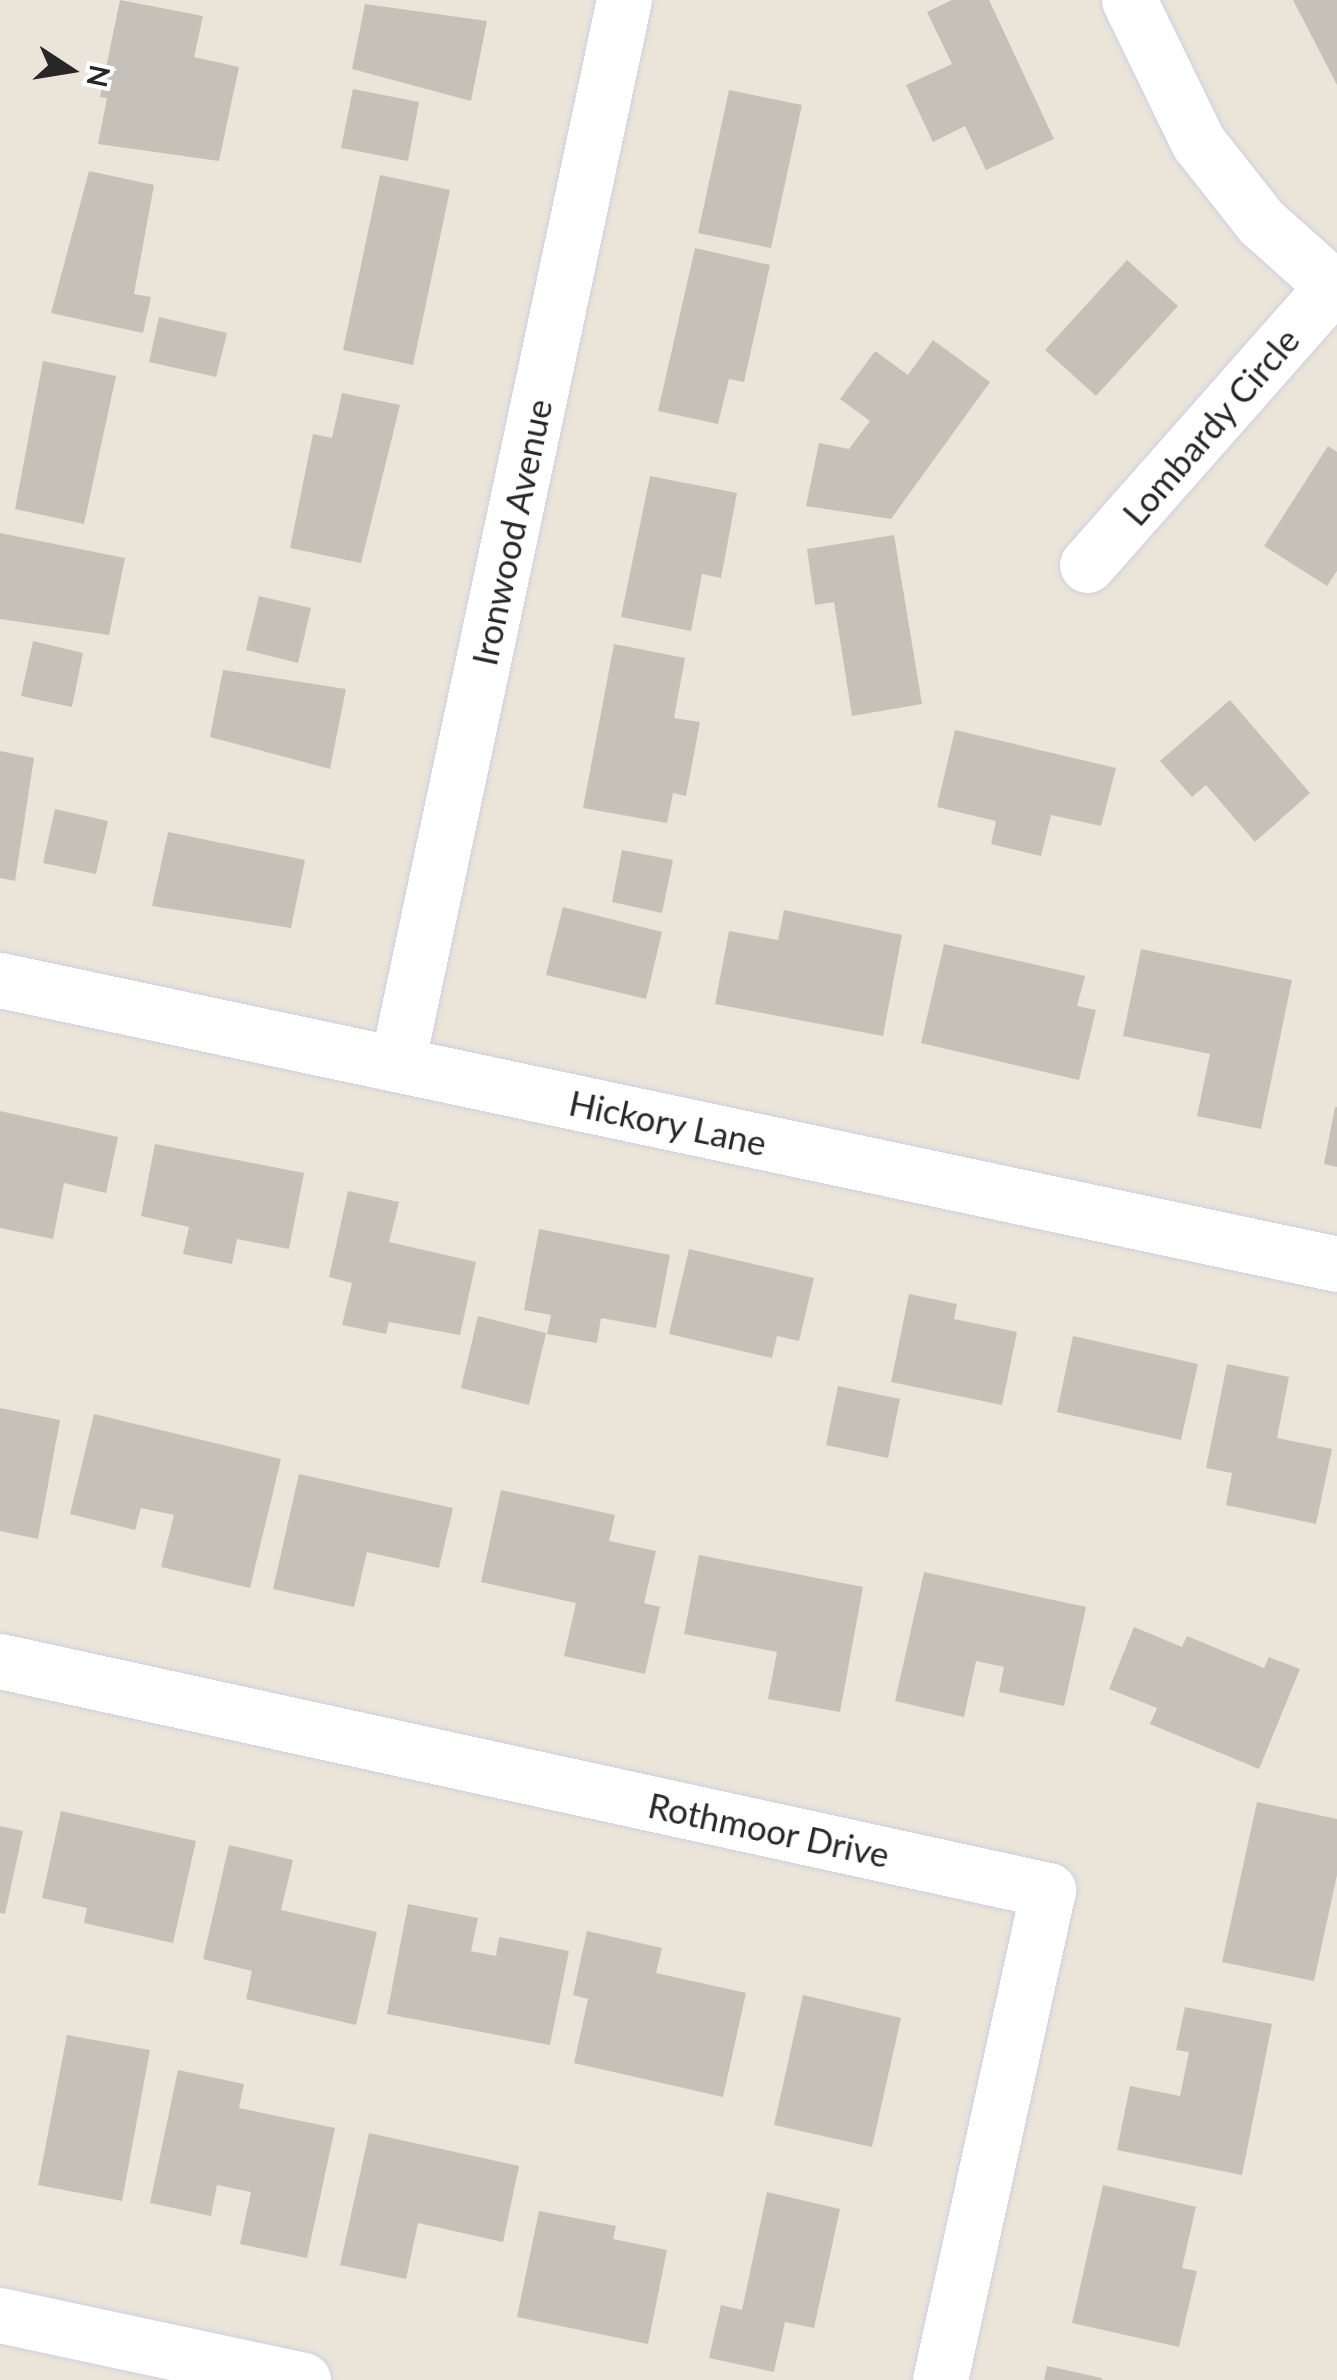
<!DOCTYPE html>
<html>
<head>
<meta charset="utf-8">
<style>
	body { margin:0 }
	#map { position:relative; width:1337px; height:2380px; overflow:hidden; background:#ebe4d8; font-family:Lato,sans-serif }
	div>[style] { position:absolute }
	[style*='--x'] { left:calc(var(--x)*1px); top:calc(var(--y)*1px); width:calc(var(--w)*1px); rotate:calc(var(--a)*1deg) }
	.building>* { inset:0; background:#c6c1b8 }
	.roads { filter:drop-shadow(0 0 2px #cdcfe2) drop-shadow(0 0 2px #cdcfe2) }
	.minor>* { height:55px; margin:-27.5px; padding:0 27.5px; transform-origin:27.5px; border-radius:27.5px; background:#fff }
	span { translate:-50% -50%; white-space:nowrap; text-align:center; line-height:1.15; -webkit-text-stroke:9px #fff; paint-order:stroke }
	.street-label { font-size:35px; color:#272727 }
	.north { position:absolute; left:20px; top:20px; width:100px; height:100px; -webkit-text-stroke:8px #fff; paint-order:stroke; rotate:102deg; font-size:28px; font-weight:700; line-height:40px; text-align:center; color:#272727 }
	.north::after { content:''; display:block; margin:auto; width:35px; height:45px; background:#272727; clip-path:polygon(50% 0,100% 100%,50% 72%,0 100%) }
</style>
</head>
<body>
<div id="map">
	<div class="building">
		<div style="clip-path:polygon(120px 0,203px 16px,194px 57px,239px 67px,219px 161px,98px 144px,107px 98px,100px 97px)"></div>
		<div style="clip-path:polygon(952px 0,989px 0,1054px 139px,986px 170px,965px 126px,933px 142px,906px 85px,952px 64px,927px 12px)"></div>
		<div style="clip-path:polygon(1293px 0,1337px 0,1337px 85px)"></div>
		<div style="clip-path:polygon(365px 4px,487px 21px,471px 101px,352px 69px)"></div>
		<div style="clip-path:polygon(353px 89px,419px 102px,408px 161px,341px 148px)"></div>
		<div style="clip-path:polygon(729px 90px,802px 105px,771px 248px,698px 233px)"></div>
		<div style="clip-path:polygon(89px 171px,154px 185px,134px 294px,151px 297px,143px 333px,51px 313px)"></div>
		<div style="clip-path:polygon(380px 175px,450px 190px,413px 365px,343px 350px)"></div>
		<div style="clip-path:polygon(695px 248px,770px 265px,744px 382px,729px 379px,718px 424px,658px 411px)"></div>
		<div style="clip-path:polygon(1127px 260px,1178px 306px,1096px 396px,1045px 350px)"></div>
		<div style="clip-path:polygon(159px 317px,227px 333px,216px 377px,149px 362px)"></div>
		<div style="clip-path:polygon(933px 340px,990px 382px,891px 519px,806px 506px,819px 443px,849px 449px,870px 421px,840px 399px,875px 351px,908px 375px)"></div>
		<div style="clip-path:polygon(43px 361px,116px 376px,84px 524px,15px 509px)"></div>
		<div style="clip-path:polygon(342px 393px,400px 405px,361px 563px,290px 548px,313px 434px,332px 438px)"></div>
		<div style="clip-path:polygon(1328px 446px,1337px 452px,1337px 571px,1327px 586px,1264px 546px)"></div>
		<div style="clip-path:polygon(650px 476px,737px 493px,721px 578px,702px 574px,691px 631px,621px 617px)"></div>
		<div style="clip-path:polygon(0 533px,125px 558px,109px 635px,0 619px)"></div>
		<div style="clip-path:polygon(894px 535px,922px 704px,852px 716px,834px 602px,815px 605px,807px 549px)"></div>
		<div style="clip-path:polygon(259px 596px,311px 608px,298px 663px,246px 650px)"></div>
		<div style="clip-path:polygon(33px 641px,83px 653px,72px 707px,21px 696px)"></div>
		<div style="clip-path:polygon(614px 644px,685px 658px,674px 718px,700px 722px,686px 796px,673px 793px,667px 823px,583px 808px)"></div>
		<div style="clip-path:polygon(223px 670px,346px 689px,330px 769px,210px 737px)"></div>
		<div style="clip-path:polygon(1230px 700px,1310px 793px,1255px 842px,1206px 785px,1192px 797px,1160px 761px)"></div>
		<div style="clip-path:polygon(955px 730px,1116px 768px,1101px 826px,1051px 815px,1041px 856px,991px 844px,996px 821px,937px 807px)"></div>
		<div style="clip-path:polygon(0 751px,34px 758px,15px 881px,0 878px)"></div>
		<div style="clip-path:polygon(55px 809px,108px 821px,96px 874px,43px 863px)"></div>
		<div style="clip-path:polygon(168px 832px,305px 860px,291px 928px,152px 906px)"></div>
		<div style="clip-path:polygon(622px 850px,673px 860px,662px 913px,612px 902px)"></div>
		<div style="clip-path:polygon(563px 907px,662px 932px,646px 999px,546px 975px)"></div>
		<div style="clip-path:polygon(784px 910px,902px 935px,883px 1036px,715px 1004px,729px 931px,778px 940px)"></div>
		<div style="clip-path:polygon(944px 944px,1085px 976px,1077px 1006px,1096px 1010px,1079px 1080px,921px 1043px)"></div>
		<div style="clip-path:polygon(1141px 949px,1292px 980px,1261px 1129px,1197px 1116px,1210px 1054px,1123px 1036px)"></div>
		<div style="clip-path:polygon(1335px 1107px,1337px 1107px,1337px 1167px,1324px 1164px)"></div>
		<div style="clip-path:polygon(0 1111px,118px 1137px,106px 1193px,64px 1183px,53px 1239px,0 1228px)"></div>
		<div style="clip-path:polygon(155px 1144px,304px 1173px,289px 1249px,237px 1239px,232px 1264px,183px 1254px,189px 1227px,141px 1216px)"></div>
		<div style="clip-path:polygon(348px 1191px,399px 1202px,389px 1242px,476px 1262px,460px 1335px,389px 1322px,386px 1334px,342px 1325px,352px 1283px,329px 1277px)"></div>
		<div style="clip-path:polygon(539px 1229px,670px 1255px,656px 1328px,601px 1318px,597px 1343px,547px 1334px,551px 1315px,524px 1310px)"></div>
		<div style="clip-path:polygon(689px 1249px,814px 1278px,799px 1341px,777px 1336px,772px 1358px,669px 1334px)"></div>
		<div style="clip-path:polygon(909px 1294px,957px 1304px,954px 1319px,1017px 1332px,1002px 1405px,891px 1382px)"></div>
		<div style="clip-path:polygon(478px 1316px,546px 1333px,529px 1405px,461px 1388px)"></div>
		<div style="clip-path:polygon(1073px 1336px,1198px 1364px,1181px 1440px,1057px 1412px)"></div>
		<div style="clip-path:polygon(1227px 1364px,1289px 1377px,1277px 1438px,1332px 1449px,1316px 1524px,1226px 1505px,1232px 1473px,1206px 1468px)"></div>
		<div style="clip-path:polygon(838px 1386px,900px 1399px,888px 1458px,826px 1445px)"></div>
		<div style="clip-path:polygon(0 1408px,60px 1420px,38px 1539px,0 1531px)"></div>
		<div style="clip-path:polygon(94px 1414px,281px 1459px,250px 1588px,161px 1567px,174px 1515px,141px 1508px,135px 1530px,70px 1514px)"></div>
		<div style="clip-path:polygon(299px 1474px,453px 1508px,439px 1568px,367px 1552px,354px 1607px,273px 1589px)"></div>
		<div style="clip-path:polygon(501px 1490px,615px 1515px,609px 1541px,656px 1551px,644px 1603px,660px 1607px,645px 1674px,564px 1656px,576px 1603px,481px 1582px)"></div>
		<div style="clip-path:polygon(699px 1555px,863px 1587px,840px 1712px,768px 1699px,777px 1652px,684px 1634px)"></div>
		<div style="clip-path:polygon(924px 1572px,1086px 1607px,1064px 1706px,999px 1692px,1004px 1667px,976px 1661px,964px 1717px,895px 1701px)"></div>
		<div style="clip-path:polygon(1134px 1627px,1182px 1647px,1187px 1636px,1264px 1668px,1269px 1657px,1300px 1669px,1259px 1769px,1150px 1724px,1157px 1708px,1109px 1689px)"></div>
		<div style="clip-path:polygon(1257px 1802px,1337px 1819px,1337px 1875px,1314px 1981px,1222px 1962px)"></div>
		<div style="clip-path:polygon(61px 1811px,196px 1841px,173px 1943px,84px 1923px,87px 1908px,42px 1898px)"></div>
		<div style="clip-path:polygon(0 1826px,23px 1831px,5px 1914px,0 1913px)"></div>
		<div style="clip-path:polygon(229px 1845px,293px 1860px,281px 1910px,377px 1932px,356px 2025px,246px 1999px,252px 1971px,203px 1959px)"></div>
		<div style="clip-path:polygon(408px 1904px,478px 1918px,471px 1951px,496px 1956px,499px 1937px,569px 1951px,550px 2045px,387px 2014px)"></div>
		<div style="clip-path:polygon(587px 1931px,662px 1948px,656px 1973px,746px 1993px,723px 2097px,574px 2063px,588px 1999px,573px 1995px)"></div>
		<div style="clip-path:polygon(803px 1995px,901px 2018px,872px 2147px,774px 2125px)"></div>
		<div style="clip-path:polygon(1185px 2007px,1272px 2024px,1242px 2175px,1117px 2150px,1130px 2086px,1180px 2096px,1189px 2052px,1176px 2050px)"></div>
		<div style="clip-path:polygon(67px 2035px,150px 2050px,122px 2201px,38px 2185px)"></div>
		<div style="clip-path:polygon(178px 2070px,244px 2084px,239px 2108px,335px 2128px,307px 2258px,240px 2244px,251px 2192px,217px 2185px,211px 2216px,150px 2203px)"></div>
		<div style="clip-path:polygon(369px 2133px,519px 2166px,503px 2242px,418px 2223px,406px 2279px,340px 2265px)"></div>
		<div style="clip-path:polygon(1103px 2185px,1196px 2207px,1182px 2268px,1197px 2271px,1179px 2347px,1072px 2323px)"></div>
		<div style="clip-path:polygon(767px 2192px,840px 2209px,814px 2328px,785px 2322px,774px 2372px,709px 2358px,721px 2305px,742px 2310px)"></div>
		<div style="clip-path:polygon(539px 2211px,616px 2226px,613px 2239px,667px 2250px,648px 2344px,517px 2317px)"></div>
		<div style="clip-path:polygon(1047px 2366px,1102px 2378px,1102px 2380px,1044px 2380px)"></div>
	</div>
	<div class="roads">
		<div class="minor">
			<div style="--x:1129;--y:0;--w:158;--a:64.1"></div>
			<div style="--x:1198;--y:142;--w:102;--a:51.8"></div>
			<div style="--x:1261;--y:222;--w:102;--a:41.8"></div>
			<div style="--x:1087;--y:565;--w:371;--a:-48.6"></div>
			<div style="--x:0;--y:980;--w:1367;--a:11.99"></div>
			<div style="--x:397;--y:1064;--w:1088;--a:-77.96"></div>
			<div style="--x:0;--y:1661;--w:1073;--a:12.33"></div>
			<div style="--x:1048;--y:1890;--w:502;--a:102.43"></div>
			<div style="--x:0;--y:2315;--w:310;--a:12.1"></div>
		</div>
	</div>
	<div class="street-label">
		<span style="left:1210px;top:426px;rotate:-49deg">Lombardy Circle</span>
		<span style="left:511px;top:532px;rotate:-78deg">Ironwood Avenue</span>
		<span style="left:668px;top:1122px;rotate:12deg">Hickory Lane</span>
		<span style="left:769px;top:1829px;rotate:12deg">Rothmoor Drive</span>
	</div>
	<div class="north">N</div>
</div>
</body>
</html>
